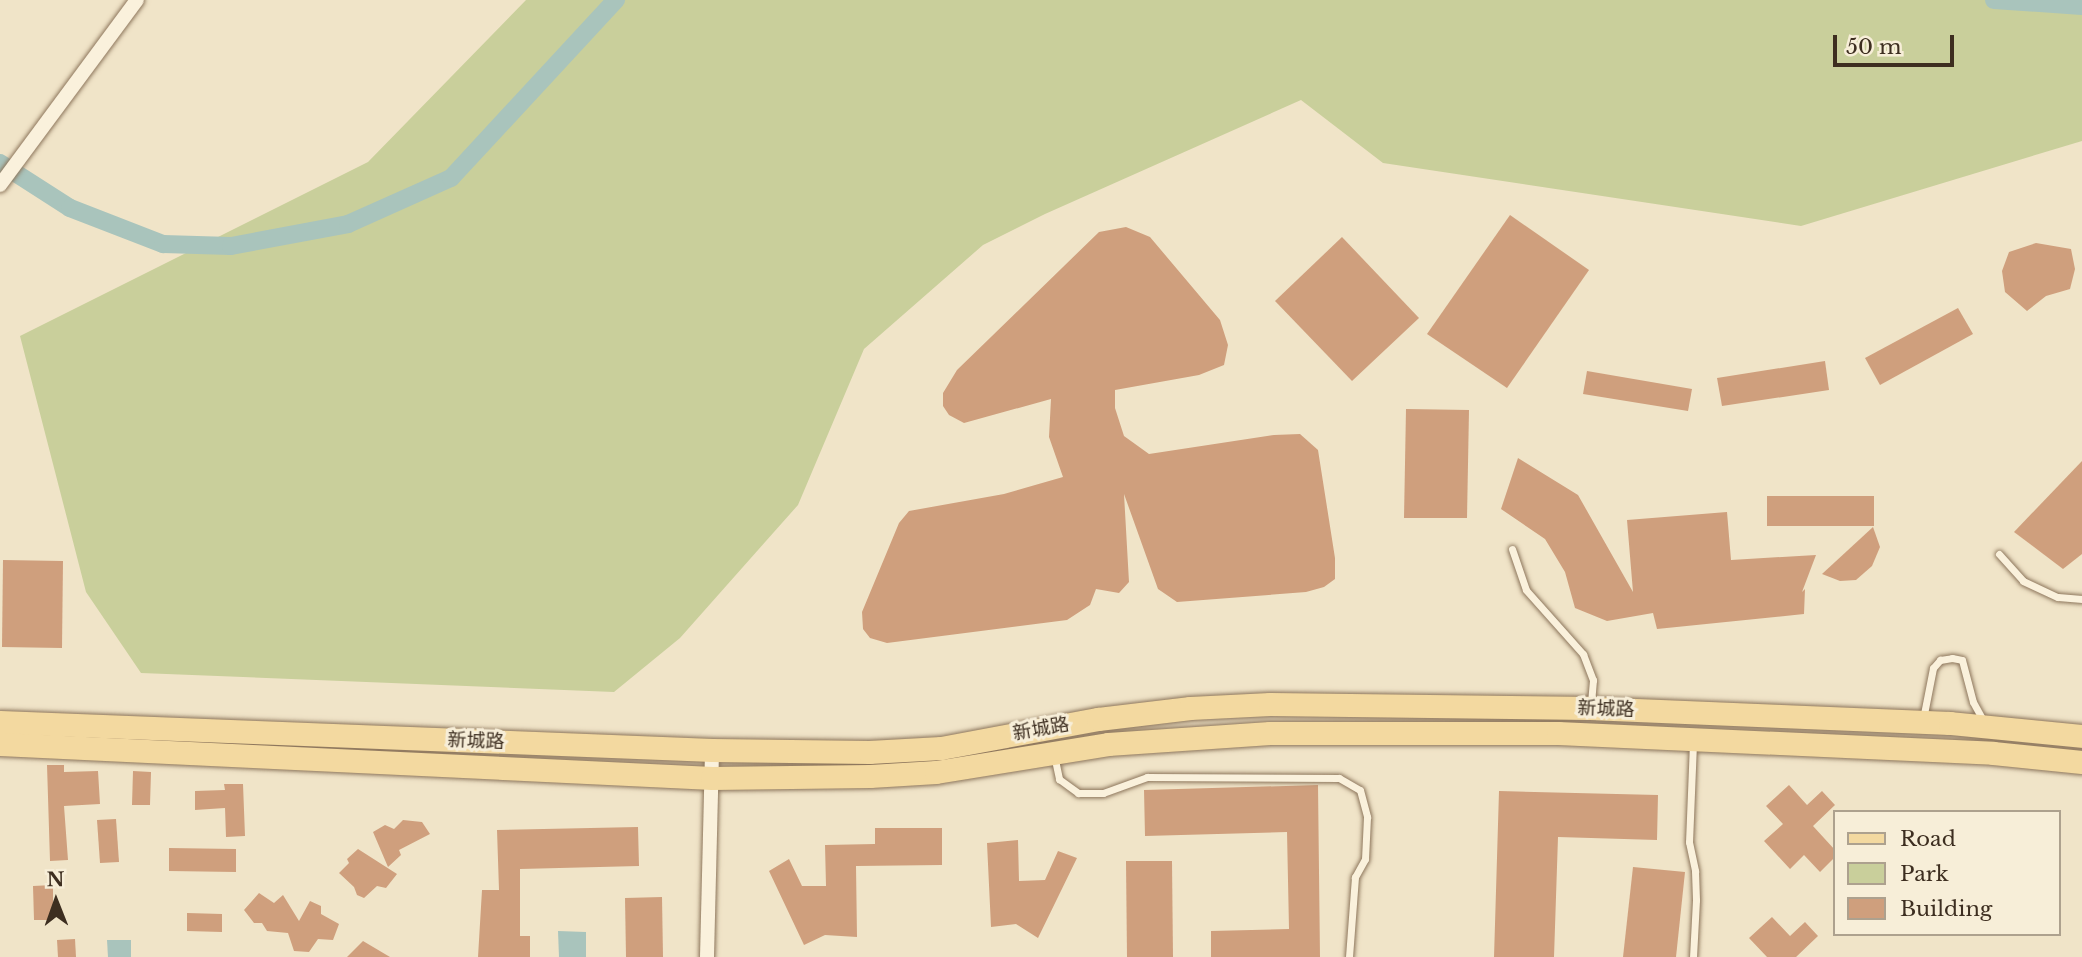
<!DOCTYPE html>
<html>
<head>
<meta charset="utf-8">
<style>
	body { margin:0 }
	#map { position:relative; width:2082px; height:957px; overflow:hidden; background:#f0e4c8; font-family:"Libre Baskerville","Noto Sans SC",serif }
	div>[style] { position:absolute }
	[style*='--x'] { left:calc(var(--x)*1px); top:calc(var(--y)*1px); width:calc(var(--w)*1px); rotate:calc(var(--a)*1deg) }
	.green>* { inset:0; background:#c9cf9b }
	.water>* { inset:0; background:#a9c4bc }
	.canal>* { height:18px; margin:-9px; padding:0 9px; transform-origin:9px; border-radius:9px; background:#a9c4bc }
	.building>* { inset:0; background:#cf9f7d }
	.roads { filter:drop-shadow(0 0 2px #8d765c) drop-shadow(0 0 2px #8d765c) }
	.service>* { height:7px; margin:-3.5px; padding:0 3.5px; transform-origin:3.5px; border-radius:3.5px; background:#faf1dc }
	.minor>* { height:14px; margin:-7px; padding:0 7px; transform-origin:7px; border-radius:7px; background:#faf1dc }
	.primary>* { height:23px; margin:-11.5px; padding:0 11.5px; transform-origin:11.5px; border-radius:11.5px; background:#f3d9a0 }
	span { translate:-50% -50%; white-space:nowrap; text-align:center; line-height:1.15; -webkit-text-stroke:6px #f7eed8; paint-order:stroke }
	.street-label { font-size:19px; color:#3d2e20 }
	.legend { position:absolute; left:1833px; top:810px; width:228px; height:126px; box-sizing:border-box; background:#f7eed8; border:2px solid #ada18e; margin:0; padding:9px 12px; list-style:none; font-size:21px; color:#3d2e20 }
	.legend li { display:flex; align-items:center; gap:14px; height:35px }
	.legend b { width:35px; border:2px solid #ada18e }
	.north { position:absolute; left:21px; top:866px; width:70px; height:70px; -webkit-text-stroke:5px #f7eed8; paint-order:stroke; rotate:359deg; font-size:19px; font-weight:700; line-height:28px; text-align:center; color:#3d2e20 }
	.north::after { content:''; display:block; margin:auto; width:24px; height:32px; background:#3d2e20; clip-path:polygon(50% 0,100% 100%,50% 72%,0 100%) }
	.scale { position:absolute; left:1833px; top:35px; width:121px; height:32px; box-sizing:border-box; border:4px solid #3d2e20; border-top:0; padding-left:9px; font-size:21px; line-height:24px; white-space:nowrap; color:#3d2e20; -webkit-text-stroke:5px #f7eed8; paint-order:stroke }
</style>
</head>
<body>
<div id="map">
	<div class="green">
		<div style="clip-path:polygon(526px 0,2082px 0,2082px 141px,1801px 226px,1383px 163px,1301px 100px,1045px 214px,983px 245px,864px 349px,798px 505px,680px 638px,614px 692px,141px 673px,86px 592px,20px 336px,368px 162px)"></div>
	</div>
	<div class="water">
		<div style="clip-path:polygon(558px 931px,586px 932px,586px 957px,559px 957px)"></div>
		<div style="clip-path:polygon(107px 940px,131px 940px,131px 957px,108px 957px)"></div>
	</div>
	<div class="canal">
		<div style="--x:1994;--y:0;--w:88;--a:3.9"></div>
		<div style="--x:0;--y:163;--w:83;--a:32.7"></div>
		<div style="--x:70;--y:208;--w:100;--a:21.2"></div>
		<div style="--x:163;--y:244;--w:68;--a:1.7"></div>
		<div style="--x:231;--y:246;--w:119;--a:-10.6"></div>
		<div style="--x:348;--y:224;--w:113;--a:-24.1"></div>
		<div style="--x:451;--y:178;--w:243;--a:-47.2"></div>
	</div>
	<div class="building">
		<div style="clip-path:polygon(1510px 215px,1589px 270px,1507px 388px,1427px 334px)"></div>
		<div style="clip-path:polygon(1126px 227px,1150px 237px,1220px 320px,1228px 345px,1224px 365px,1199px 375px,1115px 390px,1115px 408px,1124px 436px,1149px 454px,1274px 435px,1300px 434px,1318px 450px,1335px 558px,1335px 579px,1324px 587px,1306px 592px,1177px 602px,1158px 589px,1124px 494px,1129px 582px,1119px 593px,1096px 589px,1090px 605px,1067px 620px,887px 643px,870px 638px,863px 629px,862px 612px,899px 523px,909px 511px,1004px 494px,1063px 477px,1049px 437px,1051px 399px,964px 423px,949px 415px,943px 406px,943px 393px,957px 370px,1099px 232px)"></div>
		<div style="clip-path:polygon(1342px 237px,1419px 318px,1352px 381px,1275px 301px)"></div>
		<div style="clip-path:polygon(2036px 243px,2071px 249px,2075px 269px,2070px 289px,2046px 296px,2027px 311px,2005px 292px,2002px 271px,2009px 252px)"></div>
		<div style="clip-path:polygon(1958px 308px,1973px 334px,1880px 385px,1865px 358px)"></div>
		<div style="clip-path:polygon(1825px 361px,1829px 390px,1722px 406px,1717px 378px)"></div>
		<div style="clip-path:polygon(1587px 371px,1692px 389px,1688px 411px,1583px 394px)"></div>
		<div style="clip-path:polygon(1406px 409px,1469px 410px,1467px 518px,1404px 518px)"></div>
		<div style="clip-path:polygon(1518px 458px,1578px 495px,1633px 592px,1627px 520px,1727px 512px,1731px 560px,1816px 555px,1802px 592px,1805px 589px,1804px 614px,1657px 629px,1653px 613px,1607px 621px,1575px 608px,1565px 572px,1545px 539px,1501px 509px)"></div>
		<div style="clip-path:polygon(2082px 461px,2082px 554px,2063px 569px,2014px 532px)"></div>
		<div style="clip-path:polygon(1767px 496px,1874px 496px,1874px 526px,1767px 526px)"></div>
		<div style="clip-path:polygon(1873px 527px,1880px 547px,1872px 566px,1856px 580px,1840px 581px,1822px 574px)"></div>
		<div style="clip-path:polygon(3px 560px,63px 561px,62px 648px,2px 647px)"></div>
		<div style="clip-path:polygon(47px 765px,64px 765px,64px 772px,98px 771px,100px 804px,64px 806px,68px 860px,50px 861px)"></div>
		<div style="clip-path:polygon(133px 771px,151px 772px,150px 805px,132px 805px)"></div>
		<div style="clip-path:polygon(224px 784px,243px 784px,245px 836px,226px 837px,225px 808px,195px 810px,195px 791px,225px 790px)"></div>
		<div style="clip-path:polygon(1318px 785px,1320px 957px,1211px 957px,1211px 931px,1289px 929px,1287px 832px,1145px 836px,1144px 790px)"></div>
		<div style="clip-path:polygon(1789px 785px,1807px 805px,1822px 791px,1835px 805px,1813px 826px,1835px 850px,1835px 857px,1820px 872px,1804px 855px,1790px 869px,1764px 841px,1783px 824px,1766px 806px)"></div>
		<div style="clip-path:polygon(1499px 791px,1658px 795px,1657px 840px,1558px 837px,1554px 957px,1494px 957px)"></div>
		<div style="clip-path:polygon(116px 819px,119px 862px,100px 863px,97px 820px)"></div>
		<div style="clip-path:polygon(403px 820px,422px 822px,430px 834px,399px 850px,401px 855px,388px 867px,373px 832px,385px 825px,394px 829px)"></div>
		<div style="clip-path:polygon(638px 827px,639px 866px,520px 869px,520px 936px,530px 936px,530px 957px,478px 957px,482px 890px,499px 890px,497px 830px)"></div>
		<div style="clip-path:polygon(875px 828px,942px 828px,942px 865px,856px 866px,857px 937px,825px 935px,804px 945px,769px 871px,789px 859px,802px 886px,826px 886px,825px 845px,875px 844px)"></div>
		<div style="clip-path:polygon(1018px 840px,1019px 881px,1045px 880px,1058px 851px,1077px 858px,1038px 938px,1016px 924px,991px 927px,987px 843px)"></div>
		<div style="clip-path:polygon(169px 848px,236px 849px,236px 872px,169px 871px)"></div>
		<div style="clip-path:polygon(358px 849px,397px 874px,386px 888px,377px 886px,364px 898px,357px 895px,354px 887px,339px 873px,349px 863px,347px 859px)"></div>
		<div style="clip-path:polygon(1126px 861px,1172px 861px,1173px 957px,1127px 957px)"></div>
		<div style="clip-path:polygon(1633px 867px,1685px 872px,1676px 957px,1623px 957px)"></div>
		<div style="clip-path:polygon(53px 885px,53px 920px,34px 920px,33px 886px)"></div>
		<div style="clip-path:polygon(259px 893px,274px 903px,283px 895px,299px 921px,310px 901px,321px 906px,321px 914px,339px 924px,333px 940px,318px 939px,309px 952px,294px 951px,288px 933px,267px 931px,262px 923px,254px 923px,244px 910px)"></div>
		<div style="clip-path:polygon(662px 897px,663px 957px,626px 957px,625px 898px)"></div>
		<div style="clip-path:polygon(187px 913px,222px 914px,222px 932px,187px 931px)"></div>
		<div style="clip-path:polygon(1772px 917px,1790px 936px,1805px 922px,1818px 936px,1796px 957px,1767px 957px,1749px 938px)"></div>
		<div style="clip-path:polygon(75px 939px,76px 957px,58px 957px,57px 940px)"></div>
		<div style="clip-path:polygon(363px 941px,390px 957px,347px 957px)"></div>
	</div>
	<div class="roads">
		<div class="service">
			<div style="--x:1512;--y:549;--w:43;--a:71.1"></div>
			<div style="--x:1526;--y:590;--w:86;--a:48.3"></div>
			<div style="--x:1583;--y:654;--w:28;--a:69"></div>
			<div style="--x:1593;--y:680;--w:24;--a:95"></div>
			<div style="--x:1999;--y:554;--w:36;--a:48"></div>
			<div style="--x:2023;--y:581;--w:38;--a:25"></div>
			<div style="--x:2058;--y:597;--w:24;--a:5"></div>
			<div style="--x:1923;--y:719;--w:52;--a:-78.9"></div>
			<div style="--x:1933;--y:668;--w:11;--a:-49"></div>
			<div style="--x:1940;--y:660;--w:12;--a:-9"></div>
			<div style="--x:1952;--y:658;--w:10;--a:11"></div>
			<div style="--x:1962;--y:660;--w:43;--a:75.3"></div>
			<div style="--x:1973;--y:702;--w:21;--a:61"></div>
			<div style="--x:1693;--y:743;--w:99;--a:92.3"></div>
			<div style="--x:1689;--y:842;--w:30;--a:78"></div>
			<div style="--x:1695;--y:871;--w:29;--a:88"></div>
			<div style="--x:1696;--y:900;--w:57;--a:93"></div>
			<div style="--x:1054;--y:755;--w:25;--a:78"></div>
			<div style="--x:1059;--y:779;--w:24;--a:36"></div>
			<div style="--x:1078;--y:793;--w:25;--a:0"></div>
			<div style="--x:1103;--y:793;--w:47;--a:-20"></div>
			<div style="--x:1147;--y:777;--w:192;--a:0.3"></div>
			<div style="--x:1339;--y:778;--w:24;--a:30"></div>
			<div style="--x:1360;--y:790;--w:28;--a:75"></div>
			<div style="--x:1367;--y:817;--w:42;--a:92.7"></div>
			<div style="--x:1365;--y:859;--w:21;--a:119"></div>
			<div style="--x:1355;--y:877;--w:80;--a:94.3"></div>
		</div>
		<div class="minor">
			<div style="--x:0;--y:185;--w:230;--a:-53.5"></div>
			<div style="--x:707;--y:957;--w:207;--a:-88.6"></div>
		</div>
		<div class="primary">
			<div style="--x:0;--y:722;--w:713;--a:2.25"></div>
			<div style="--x:712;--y:750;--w:157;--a:0.7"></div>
			<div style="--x:869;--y:752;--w:72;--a:-3.2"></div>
			<div style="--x:941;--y:748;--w:160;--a:-10.5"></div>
			<div style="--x:1098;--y:719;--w:93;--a:-6.8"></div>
			<div style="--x:1190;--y:708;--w:80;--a:-2.9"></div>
			<div style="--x:1270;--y:704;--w:320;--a:0.7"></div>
			<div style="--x:1590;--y:708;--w:360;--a:2.4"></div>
			<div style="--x:1950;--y:723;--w:133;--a:5.6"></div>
			<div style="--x:0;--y:744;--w:713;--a:2.73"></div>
			<div style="--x:712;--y:778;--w:158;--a:-0.7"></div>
			<div style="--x:870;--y:776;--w:66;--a:-3.5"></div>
			<div style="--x:936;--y:772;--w:174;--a:-9.2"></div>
			<div style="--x:1108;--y:744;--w:162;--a:-3.9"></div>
			<div style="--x:1270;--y:733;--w:288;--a:0"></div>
			<div style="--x:1558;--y:733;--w:435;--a:2.6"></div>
			<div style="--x:1993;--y:753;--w:89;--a:5.8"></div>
		</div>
	</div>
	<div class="street-label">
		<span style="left:1606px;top:709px;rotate:2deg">新城路</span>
		<span style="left:1041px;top:729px;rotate:-10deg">新城路</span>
		<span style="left:476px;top:741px;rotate:2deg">新城路</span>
	</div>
	<ul class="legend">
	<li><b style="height:9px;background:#f3d9a0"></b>Road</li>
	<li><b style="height:19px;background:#c9cf9b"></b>Park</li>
	<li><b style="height:19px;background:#cf9f7d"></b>Building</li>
	</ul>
	<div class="north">N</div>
	<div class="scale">50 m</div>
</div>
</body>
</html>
